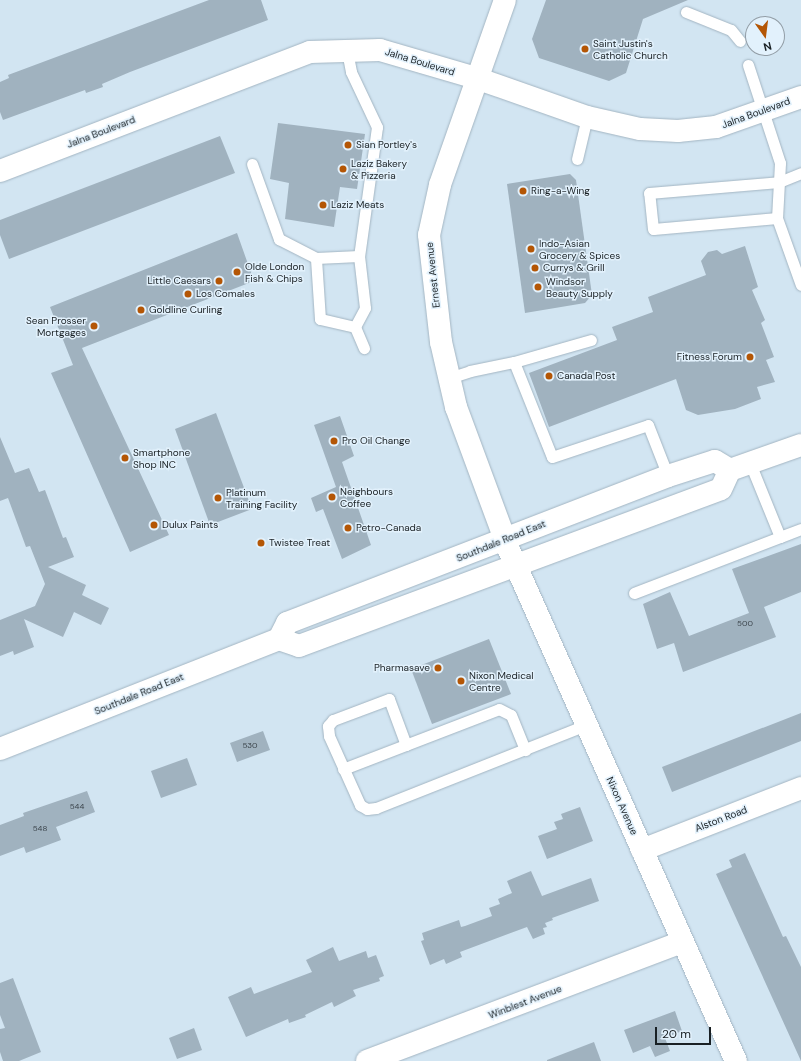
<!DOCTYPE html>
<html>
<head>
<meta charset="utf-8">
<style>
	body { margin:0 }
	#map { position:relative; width:801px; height:1061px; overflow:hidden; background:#d2e5f2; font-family:"DM Sans",sans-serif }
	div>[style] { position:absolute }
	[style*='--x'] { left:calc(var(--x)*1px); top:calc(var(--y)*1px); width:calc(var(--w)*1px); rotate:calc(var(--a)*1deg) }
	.building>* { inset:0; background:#a0b2bf }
	.roads { filter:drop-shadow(0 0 1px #a3b5c2) drop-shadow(0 0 1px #a3b5c2) }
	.lane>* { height:11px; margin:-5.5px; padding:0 5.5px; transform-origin:5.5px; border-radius:5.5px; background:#fff }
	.street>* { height:22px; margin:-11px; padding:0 11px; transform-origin:11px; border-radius:11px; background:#fff }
	.secondary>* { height:22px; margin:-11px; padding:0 11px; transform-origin:11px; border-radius:11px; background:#fff }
	.dots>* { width:11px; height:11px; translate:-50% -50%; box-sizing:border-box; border:2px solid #e2f1fc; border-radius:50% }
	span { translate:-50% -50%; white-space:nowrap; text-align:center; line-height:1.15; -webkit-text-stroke:3px #e2f1fc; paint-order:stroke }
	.number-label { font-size:8px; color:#3b444b }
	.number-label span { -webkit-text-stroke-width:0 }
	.poi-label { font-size:10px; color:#192024 }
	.left { translate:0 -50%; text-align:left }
	.right { translate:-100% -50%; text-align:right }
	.street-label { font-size:10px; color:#192024 }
	.north { position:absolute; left:745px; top:16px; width:40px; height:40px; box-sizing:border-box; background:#e2f1fc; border:1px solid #929da6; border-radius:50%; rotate:166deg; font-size:11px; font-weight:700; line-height:16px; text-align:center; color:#192024 }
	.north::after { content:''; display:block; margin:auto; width:14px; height:18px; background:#b45605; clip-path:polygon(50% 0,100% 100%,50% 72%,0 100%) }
	.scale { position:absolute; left:655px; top:1027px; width:56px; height:18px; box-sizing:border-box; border:2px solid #192024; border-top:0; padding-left:5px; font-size:12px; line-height:14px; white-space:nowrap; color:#192024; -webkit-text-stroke:3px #e2f1fc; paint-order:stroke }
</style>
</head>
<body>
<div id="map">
	<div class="building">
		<div style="clip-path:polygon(209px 0,261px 0,268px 20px,130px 72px,102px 84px,103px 87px,86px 93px,85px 90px,3px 120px,0 112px,0 82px,9px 78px,8px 75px)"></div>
		<div style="clip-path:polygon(546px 0,688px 0,643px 19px,626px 73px,609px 81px,539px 58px,532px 39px)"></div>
		<div style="clip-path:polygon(278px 123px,365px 134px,357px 189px,340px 187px,334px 227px,285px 219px,289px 183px,270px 179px)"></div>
		<div style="clip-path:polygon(220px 136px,235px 173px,9px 259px,0 235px,0 220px)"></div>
		<div style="clip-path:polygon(570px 174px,576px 180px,592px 295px,585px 303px,525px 313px,507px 184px)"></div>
		<div style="clip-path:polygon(237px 233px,254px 281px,82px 348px,169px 535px,130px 552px,51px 373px,73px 365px,50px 307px)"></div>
		<div style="clip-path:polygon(745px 246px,758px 287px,752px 290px,765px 320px,761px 323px,774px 357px,766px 360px,775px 382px,757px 387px,761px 399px,735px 409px,698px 415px,686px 410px,676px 379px,549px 427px,529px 373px,617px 340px,612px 327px,653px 312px,648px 297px,706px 275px,701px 261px,708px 252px,717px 250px,722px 254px)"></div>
		<div style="clip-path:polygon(216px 413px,252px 509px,210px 525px,175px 429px)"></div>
		<div style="clip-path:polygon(340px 416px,354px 456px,342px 462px,371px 545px,342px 559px,323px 509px,316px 512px,311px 498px,336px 487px,314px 425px)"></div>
		<div style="clip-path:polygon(0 437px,15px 473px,29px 468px,39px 492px,45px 490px,63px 538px,66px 537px,74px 557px,48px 567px,86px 585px,82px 595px,109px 608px,101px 625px,74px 612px,63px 637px,24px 619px,34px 647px,14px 655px,13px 651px,0 656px,0 620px,35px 606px,45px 584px,30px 546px,26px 547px,8px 498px,0 501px)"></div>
		<div style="clip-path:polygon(801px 544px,801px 592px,764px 607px,776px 637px,683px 672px,674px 643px,657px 649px,643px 604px,670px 592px,689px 636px,749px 613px,732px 569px)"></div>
		<div style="clip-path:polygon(489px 639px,511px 694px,432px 724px,411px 669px)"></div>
		<div style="clip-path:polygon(801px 713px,801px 741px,672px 792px,662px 767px)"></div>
		<div style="clip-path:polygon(263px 731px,270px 750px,237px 762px,230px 743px)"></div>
		<div style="clip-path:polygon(187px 758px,197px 785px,161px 798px,151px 771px)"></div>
		<div style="clip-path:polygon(87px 791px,95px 812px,56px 827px,61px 840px,26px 853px,24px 847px,0 856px,0 825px,24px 816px,23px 813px)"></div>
		<div style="clip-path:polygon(580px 807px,593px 841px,547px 859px,538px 836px,557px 829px,554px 822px,563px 819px,561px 814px)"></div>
		<div style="clip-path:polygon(745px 853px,783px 937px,786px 936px,801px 967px,801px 1061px,716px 874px,732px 867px,729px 860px)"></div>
		<div style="clip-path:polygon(531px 871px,542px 896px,591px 878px,599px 901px,552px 918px,553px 920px,545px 923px,547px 927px,543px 928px,545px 934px,533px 939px,527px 927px,460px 952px,462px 957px,446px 964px,444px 959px,430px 965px,421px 941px,424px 940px,422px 933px,459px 920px,461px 927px,465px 926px,492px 916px,489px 908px,500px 904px,498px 899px,512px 893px,507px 881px)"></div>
		<div style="clip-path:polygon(333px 947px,339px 961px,366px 951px,368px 958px,376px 955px,384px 976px,379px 978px,380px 981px,353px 990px,356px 996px,334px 1007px,332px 1002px,305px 1015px,306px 1017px,289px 1023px,288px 1019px,246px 1037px,228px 997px,251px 987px,254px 994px,312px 972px,306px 960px)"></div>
		<div style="clip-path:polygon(13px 978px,41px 1052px,19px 1061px,3px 1061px,0 1052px,0 1029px,5px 1028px,0 1015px,0 983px)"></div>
		<div style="clip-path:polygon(675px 1011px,682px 1031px,665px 1038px,670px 1051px,655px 1057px,650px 1046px,633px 1053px,624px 1030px)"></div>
		<div style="clip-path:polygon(194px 1028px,202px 1050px,177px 1059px,169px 1038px)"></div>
		<div style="clip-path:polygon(594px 1042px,601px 1061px,547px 1061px,547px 1060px)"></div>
	</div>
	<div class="roads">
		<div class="lane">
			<div style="--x:686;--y:12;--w:48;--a:21.8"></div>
			<div style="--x:731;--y:30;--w:14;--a:51"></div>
			<div style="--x:347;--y:51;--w:21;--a:79"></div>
			<div style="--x:351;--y:72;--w:61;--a:64.7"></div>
			<div style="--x:377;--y:127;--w:130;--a:97.9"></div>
			<div style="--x:359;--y:256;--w:52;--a:83.4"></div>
			<div style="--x:365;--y:308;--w:21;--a:118"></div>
			<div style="--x:355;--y:327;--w:23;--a:67"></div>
			<div style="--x:748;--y:65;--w:103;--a:71.9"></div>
			<div style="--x:780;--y:163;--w:55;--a:93.1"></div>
			<div style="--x:777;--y:218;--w:71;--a:70.3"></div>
			<div style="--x:577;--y:159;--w:43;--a:-76.6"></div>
			<div style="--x:252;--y:164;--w:80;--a:70.2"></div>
			<div style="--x:279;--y:239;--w:42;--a:27.2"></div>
			<div style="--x:777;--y:218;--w:124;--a:174.9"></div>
			<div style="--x:653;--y:229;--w:36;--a:-96"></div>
			<div style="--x:649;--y:193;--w:130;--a:-4.8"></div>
			<div style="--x:779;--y:182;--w:24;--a:-22"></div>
			<div style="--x:355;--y:327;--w:36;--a:-167"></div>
			<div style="--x:320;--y:319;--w:61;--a:-93.8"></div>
			<div style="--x:316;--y:258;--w:43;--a:-2.7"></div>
			<div style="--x:514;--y:362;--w:80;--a:-15.9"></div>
			<div style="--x:449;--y:378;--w:22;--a:-18"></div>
			<div style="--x:470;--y:371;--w:45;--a:-11.6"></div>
			<div style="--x:514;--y:362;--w:102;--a:68.2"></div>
			<div style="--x:552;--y:457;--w:101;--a:-18.4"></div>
			<div style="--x:648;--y:425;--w:55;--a:68.6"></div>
			<div style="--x:780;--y:537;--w:22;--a:-21"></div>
			<div style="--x:634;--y:593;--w:156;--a:-21"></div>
			<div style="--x:780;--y:537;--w:80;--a:-112.1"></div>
			<div style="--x:406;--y:745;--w:49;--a:-110.3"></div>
			<div style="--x:389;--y:699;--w:60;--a:159.4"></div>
			<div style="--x:333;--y:720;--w:8;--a:130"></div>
			<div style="--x:328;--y:726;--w:10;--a:84"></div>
			<div style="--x:329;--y:736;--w:76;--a:65.8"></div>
			<div style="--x:360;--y:805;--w:8;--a:30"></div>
			<div style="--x:367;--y:809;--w:9;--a:-6"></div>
			<div style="--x:376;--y:808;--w:226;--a:-21.6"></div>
			<div style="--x:343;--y:769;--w:167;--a:-21"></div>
			<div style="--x:499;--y:709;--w:13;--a:27"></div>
			<div style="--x:511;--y:715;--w:38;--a:68"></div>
		</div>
		<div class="street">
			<div style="--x:642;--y:850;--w:171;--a:-21.3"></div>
			<div style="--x:367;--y:1061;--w:337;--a:-20.7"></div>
		</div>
		<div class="secondary">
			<div style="--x:505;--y:0;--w:196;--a:109.4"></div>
			<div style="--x:440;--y:185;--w:51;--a:102.4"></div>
			<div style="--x:429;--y:235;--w:108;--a:83.6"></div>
			<div style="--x:441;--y:342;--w:67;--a:77"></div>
			<div style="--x:456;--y:407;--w:153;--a:69.7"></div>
			<div style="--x:509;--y:550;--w:559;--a:66.05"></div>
			<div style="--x:0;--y:171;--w:332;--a:-21"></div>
			<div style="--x:310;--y:52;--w:70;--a:-1.6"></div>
			<div style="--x:380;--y:50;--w:100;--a:16.3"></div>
			<div style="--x:476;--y:78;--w:118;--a:19.4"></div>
			<div style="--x:587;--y:117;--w:54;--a:12.8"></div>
			<div style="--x:640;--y:129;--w:38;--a:3"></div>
			<div style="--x:678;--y:131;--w:38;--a:-6"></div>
			<div style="--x:716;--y:127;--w:90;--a:-19.4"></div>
			<div style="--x:279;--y:639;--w:18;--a:-63"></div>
			<div style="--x:287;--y:623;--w:408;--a:-21.1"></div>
			<div style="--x:668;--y:476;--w:49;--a:-17.7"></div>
			<div style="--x:715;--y:461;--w:17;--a:31"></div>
			<div style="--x:0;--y:749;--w:300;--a:-21.5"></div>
			<div style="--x:279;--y:639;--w:21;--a:19"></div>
			<div style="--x:299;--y:646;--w:450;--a:-20.4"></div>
			<div style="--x:721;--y:489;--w:21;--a:-65"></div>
			<div style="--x:730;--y:470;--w:75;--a:-19.4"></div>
		</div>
	</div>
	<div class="dots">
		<div style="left:585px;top:49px;background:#b45605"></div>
		<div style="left:348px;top:145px;background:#b45605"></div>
		<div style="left:343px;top:169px;background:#b45605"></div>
		<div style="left:523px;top:191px;background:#b45605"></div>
		<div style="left:323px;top:205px;background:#b45605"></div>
		<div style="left:531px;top:249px;background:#b45605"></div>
		<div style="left:535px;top:268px;background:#b45605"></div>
		<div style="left:237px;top:272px;background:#b45605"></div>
		<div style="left:219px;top:281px;background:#b45605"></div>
		<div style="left:538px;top:287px;background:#b45605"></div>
		<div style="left:188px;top:294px;background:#b45605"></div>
		<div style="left:141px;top:310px;background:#b45605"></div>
		<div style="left:94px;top:326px;background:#b45605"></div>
		<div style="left:750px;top:357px;background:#b45605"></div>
		<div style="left:549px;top:376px;background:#b45605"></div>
		<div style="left:334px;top:441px;background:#b45605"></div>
		<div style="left:125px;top:458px;background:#b45605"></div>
		<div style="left:332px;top:497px;background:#b45605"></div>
		<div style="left:218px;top:498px;background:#b45605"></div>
		<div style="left:154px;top:525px;background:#b45605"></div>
		<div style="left:348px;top:528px;background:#b45605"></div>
		<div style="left:261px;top:543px;background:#b45605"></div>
		<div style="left:438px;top:668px;background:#b45605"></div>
		<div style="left:461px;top:681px;background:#b45605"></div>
	</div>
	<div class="number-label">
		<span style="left:745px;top:624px">500</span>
		<span style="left:250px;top:746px">530</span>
		<span style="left:77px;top:807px">544</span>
		<span style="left:40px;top:829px">548</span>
	</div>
	<div class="poi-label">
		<span class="left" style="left:593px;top:49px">Saint Justin's<br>Catholic Church</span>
		<span class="left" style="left:356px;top:145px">Sian Portley's</span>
		<span class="left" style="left:351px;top:169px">Laziz Bakery<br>&amp; Pizzeria</span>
		<span class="left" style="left:531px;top:191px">Ring-a-Wing</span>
		<span class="left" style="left:331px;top:205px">Laziz Meats</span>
		<span class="left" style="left:539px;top:249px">Indo-Asian<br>Grocery &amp; Spices</span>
		<span class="left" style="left:245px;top:272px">Olde London<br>Fish &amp; Chips</span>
		<span class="left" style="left:543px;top:268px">Currys &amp; Grill</span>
		<span class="right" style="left:211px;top:281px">Little Caesars</span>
		<span class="left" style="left:546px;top:287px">Windsor<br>Beauty Supply</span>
		<span class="left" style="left:196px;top:294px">Los Comales</span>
		<span class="left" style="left:149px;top:310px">Goldline Curling</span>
		<span class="right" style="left:86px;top:326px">Sean Prosser<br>Mortgages</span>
		<span class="right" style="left:742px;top:357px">Fitness Forum</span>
		<span class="left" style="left:557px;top:376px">Canada Post</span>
		<span class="left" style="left:342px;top:441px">Pro Oil Change</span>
		<span class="left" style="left:133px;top:458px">Smartphone<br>Shop INC</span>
		<span class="left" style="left:340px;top:497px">Neighbours<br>Coffee</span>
		<span class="left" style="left:226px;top:498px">Platinum<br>Training Facility</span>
		<span class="left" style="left:162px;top:525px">Dulux Paints</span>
		<span class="left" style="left:356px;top:528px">Petro-Canada</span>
		<span class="left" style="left:269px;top:543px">Twistee Treat</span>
		<span class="right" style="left:430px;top:668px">Pharmasave</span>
		<span class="left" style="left:469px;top:681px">Nixon Medical<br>Centre</span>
	</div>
	<div class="street-label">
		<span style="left:420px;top:62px;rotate:17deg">Jalna Boulevard</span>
		<span style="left:756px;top:113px;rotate:-20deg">Jalna Boulevard</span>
		<span style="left:101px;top:132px;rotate:-21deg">Jalna Boulevard</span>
		<span style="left:433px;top:275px;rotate:-96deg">Ernest Avenue</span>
		<span style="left:501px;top:541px;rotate:-22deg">Southdale Road East</span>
		<span style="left:139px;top:694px;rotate:-22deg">Southdale Road East</span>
		<span style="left:622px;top:806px;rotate:66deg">Nixon Avenue</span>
		<span style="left:721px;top:819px;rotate:-21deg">Alston Road</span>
		<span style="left:525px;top:1002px;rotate:-21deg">Winblest Avenue</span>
	</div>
	<div class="north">N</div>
	<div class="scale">20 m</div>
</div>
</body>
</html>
